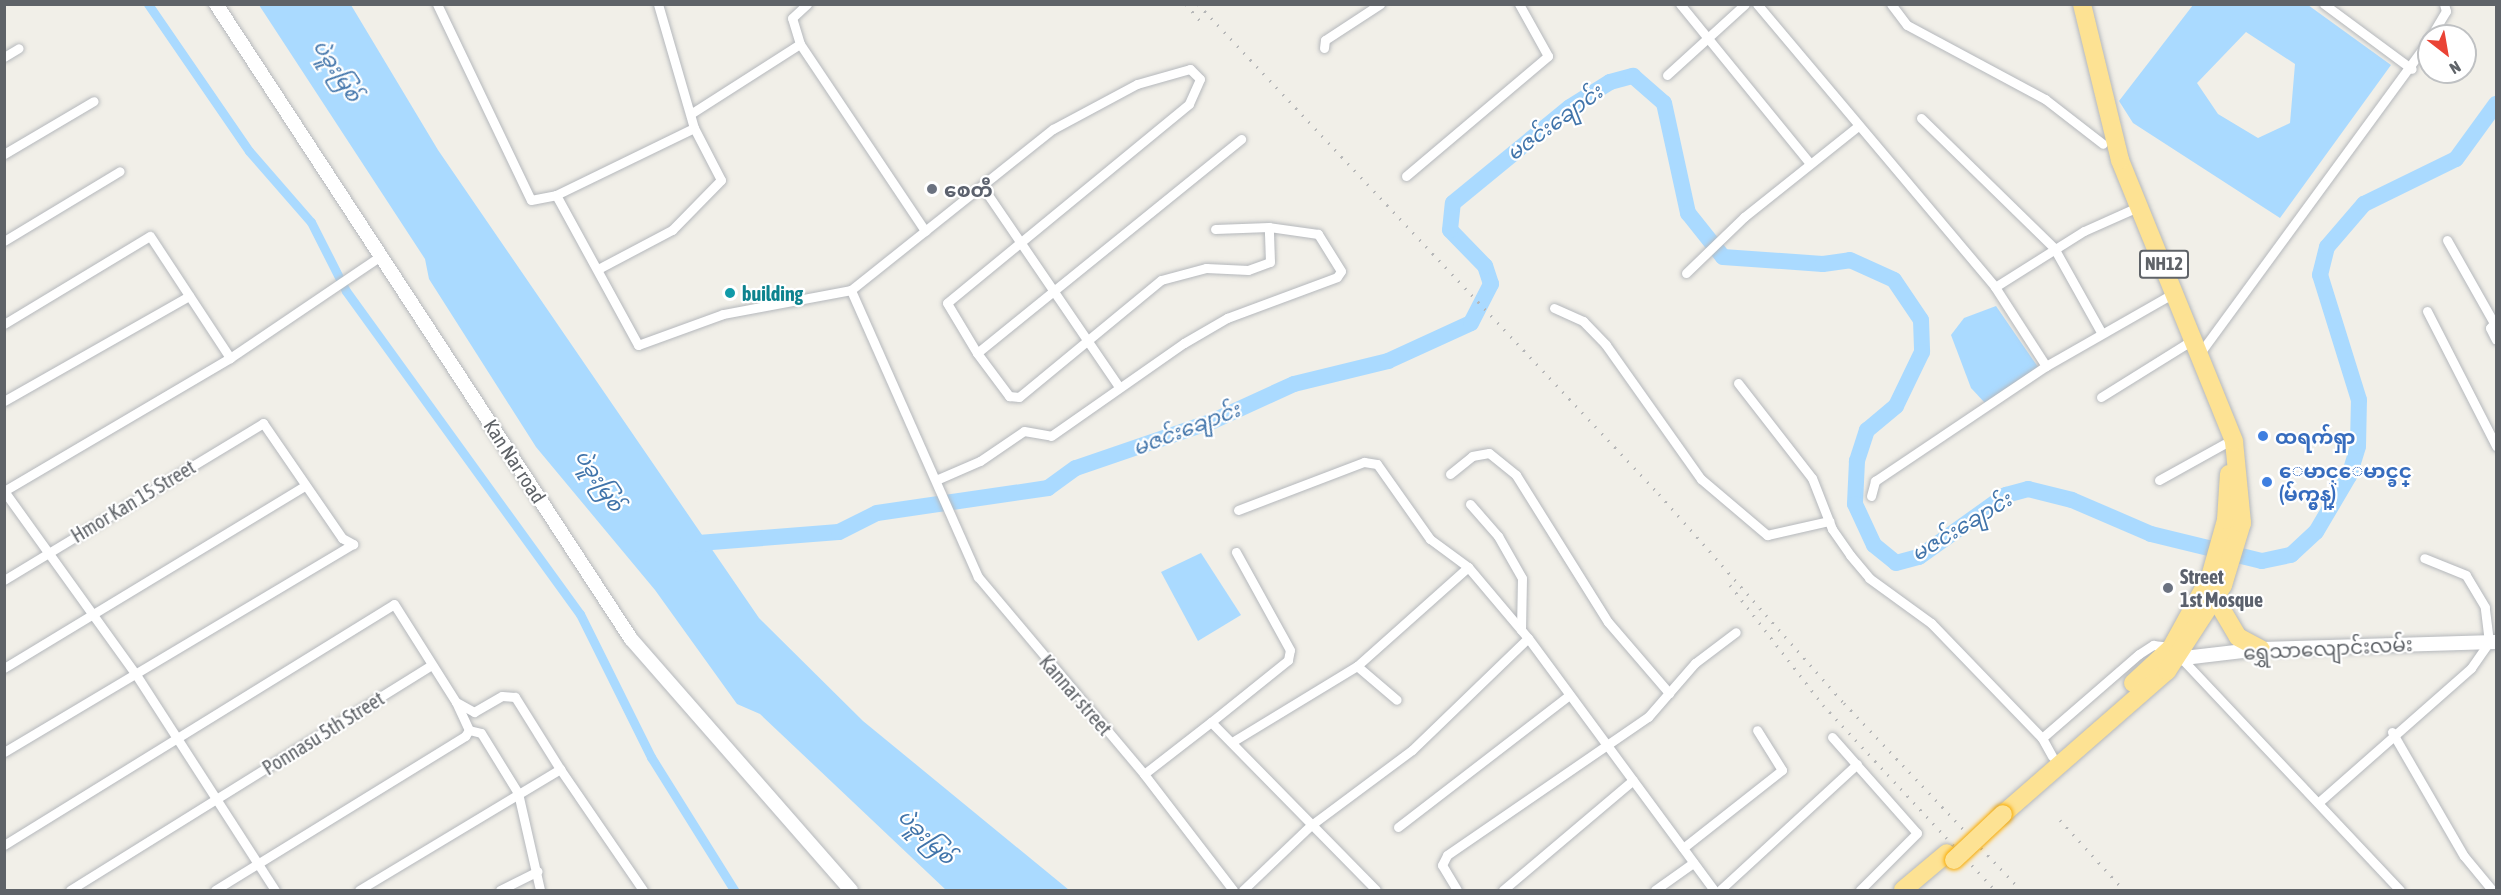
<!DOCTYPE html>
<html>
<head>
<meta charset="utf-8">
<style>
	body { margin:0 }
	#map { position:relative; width:2501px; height:895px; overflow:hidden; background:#f1efe8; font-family:"Asap Condensed","Noto Sans Myanmar",sans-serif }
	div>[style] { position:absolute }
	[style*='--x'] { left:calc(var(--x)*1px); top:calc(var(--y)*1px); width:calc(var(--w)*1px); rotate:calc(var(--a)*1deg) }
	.water>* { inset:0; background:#aadaff }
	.canal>* { height:9px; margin:-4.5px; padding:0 4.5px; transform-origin:4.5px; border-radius:4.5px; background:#aadaff }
	.river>* { height:16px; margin:-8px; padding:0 8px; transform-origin:8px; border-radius:8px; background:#aadaff }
	.roads { filter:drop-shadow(0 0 2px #b5b8bc) drop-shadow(0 0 2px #b5b8bc) }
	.street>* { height:9px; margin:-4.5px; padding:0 4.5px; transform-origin:4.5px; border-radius:4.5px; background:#fff }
	.secondary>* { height:14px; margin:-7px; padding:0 7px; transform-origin:7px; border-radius:7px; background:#fff }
	.highway>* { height:18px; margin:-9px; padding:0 9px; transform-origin:9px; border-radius:9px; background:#fde293 }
	.rail>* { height:3px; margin-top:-1.5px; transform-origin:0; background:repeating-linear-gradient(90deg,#b6b7b8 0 1.5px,transparent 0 9.5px) }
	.bridges { filter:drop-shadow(0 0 2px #f9ab00) drop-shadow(0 0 2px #f9ab00) }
	.highway-bridge>* { height:18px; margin:-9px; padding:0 9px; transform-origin:9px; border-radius:9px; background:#fde293 }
	.dots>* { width:16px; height:16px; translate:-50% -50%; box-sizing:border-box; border:3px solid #fff; border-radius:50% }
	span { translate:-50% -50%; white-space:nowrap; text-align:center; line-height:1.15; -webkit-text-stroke:4.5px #fff; paint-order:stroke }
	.shield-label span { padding:2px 4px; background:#fff; border:2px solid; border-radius:4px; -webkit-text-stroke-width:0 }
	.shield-label { font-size:18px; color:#5f6368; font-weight:700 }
	.worship-label { font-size:20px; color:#5b616d; font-weight:700 }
	.left { translate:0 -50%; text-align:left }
	.culture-label { font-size:20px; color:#0d838f; font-weight:700 }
	.shop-label { font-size:20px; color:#366cbe; font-weight:700 }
	.street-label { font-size:20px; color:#5f6368 }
	.water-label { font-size:21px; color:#4174aa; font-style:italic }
	.frame { position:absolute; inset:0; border:6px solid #5f6368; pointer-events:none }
	.north { position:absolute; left:2417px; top:24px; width:60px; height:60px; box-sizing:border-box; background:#fff; border:2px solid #bfc1c3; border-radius:50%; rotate:149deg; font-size:16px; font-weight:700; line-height:24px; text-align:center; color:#5f6368 }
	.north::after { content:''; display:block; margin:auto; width:21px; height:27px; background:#ea4335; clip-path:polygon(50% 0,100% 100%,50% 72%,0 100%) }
</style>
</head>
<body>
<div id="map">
	<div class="water">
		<div style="clip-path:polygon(259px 5px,351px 5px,438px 150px,759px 618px,863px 721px,1069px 890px,946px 890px,760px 714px,737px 704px,655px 590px,536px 447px,429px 279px,425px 259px)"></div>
		<div style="clip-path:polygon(evenodd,2193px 5px,2308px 5px,2391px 65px,2280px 218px,2133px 123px,2119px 101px,2193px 5px,2246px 32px,2295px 64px,2290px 123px,2258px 138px,2218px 114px,2197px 83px,2246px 32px)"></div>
		<div style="clip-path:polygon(1996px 306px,2038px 367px,1985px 403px,1971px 388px,1951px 335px,1964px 318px)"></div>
		<div style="clip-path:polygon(1201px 553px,1241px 615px,1198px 641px,1161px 572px)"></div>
	</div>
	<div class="canal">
		<div style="--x:148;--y:4;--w:178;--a:55.5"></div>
		<div style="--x:249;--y:151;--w:94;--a:48.9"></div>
		<div style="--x:311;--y:222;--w:77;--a:63.1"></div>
		<div style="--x:346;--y:291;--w:399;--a:54.1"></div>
		<div style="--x:580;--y:614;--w:160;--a:63.6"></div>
		<div style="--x:651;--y:757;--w:157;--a:58"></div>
	</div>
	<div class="river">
		<div style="--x:686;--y:544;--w:153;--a:-4.5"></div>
		<div style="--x:839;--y:532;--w:42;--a:-26.6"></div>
		<div style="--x:877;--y:513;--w:173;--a:-8.3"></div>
		<div style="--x:1048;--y:488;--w:34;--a:-36"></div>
		<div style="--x:1076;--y:468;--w:145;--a:-18.9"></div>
		<div style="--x:1213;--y:421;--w:89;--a:-24.6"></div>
		<div style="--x:1294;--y:384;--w:97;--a:-13.7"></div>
		<div style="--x:1388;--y:361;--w:91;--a:-24.6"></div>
		<div style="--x:1471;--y:323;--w:44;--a:-62.9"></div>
		<div style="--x:1491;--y:284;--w:19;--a:-108"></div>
		<div style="--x:1485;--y:266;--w:50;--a:-134.2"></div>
		<div style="--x:1450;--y:230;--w:27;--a:-84"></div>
		<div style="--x:1453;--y:203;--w:151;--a:-39.4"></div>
		<div style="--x:1570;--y:107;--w:47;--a:-32"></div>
		<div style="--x:1610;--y:82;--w:24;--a:-15"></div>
		<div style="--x:1633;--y:76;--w:41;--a:41.1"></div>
		<div style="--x:1664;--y:103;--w:113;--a:77.7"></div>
		<div style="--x:1688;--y:213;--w:56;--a:51.5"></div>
		<div style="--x:1723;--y:257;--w:100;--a:4"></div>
		<div style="--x:1823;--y:264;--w:27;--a:-8"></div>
		<div style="--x:1850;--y:260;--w:48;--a:24.4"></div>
		<div style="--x:1894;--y:280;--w:48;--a:56"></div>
		<div style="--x:1921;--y:320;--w:32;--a:88"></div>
		<div style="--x:1922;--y:352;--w:60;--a:115.7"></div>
		<div style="--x:1896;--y:406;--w:38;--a:140"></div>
		<div style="--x:1867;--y:430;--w:33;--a:108"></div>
		<div style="--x:1857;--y:461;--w:43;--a:92.7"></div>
		<div style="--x:1855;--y:504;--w:45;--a:65.1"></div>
		<div style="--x:1874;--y:545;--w:28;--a:39"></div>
		<div style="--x:1896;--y:563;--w:24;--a:-15"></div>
		<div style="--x:1919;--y:557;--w:107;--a:-35.5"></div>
		<div style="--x:2006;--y:495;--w:23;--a:-15"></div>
		<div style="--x:2028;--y:489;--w:45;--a:14"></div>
		<div style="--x:2072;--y:500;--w:86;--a:23.3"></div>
		<div style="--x:2151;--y:534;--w:114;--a:13.7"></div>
		<div style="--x:2262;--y:561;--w:30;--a:-12"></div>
		<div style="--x:2291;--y:555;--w:34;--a:-43"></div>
		<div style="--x:2316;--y:532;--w:65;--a:-59.5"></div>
		<div style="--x:2349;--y:476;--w:31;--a:-73"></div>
		<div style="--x:2358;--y:446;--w:46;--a:-88.8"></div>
		<div style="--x:2359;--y:400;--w:131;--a:-107.3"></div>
		<div style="--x:2320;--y:275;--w:29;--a:-76"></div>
		<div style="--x:2327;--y:247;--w:57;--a:-49.3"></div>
		<div style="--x:2364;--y:204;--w:102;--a:-26.1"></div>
		<div style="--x:2456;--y:159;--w:68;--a:-54"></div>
	</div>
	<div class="roads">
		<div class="street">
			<div style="--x:437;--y:4;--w:217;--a:64.4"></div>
			<div style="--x:531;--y:200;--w:25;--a:-11"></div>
			<div style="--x:556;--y:195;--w:153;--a:-25.9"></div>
			<div style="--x:1680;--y:4;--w:204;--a:50.8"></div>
			<div style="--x:1757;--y:4;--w:370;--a:49.9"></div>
			<div style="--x:1995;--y:287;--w:94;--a:57.2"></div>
			<div style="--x:1891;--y:4;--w:26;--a:53"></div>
			<div style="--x:1907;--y:25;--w:157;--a:28.2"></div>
			<div style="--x:2045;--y:99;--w:73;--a:37.8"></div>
			<div style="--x:2324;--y:4;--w:109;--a:36.5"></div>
			<div style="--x:2431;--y:36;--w:29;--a:-59"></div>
			<div style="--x:2446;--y:11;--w:7;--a:-106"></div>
			<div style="--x:800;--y:44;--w:27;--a:-107"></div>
			<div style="--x:792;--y:18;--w:21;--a:-43"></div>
			<div style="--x:1324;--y:48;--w:8;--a:-83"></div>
			<div style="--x:1325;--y:40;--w:66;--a:-33.2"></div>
			<div style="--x:4;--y:57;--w:17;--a:-31"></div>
			<div style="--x:1667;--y:75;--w:105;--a:-42.3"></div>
			<div style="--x:692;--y:113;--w:128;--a:-32.6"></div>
			<div style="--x:800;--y:44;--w:225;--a:56.2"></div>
			<div style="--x:1921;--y:118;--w:186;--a:44.3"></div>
			<div style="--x:2054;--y:248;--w:96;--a:60.8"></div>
			<div style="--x:4;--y:154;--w:104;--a:-30.5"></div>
			<div style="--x:1406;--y:176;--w:186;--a:-40.2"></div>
			<div style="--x:1548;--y:56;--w:60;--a:-119.1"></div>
			<div style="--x:982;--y:186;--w:243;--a:55.7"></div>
			<div style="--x:556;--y:195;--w:171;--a:61.3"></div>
			<div style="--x:638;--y:345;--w:90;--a:-20"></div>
			<div style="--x:723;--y:314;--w:130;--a:-10.6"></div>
			<div style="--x:2447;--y:240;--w:95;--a:60.5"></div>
			<div style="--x:4;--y:241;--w:135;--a:-31.1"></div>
			<div style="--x:598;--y:269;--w:84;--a:-27.8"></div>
			<div style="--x:672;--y:230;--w:70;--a:-45.6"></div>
			<div style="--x:721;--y:180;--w:59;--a:-117.4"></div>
			<div style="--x:694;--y:128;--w:129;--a:-106.2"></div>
			<div style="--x:1686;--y:273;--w:81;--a:-44"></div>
			<div style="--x:1744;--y:217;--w:146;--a:-38.6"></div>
			<div style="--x:1995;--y:287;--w:105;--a:-32.2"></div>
			<div style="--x:2084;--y:231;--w:61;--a:-24.1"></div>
			<div style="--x:1554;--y:308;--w:32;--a:24"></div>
			<div style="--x:1583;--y:321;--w:33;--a:46"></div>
			<div style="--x:1606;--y:345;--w:164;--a:54.7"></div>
			<div style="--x:1701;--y:479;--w:87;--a:40.3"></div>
			<div style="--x:1767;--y:535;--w:64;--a:-12.7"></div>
			<div style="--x:2427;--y:311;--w:152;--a:62.9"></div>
			<div style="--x:2496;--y:321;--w:9;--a:131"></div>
			<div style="--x:2490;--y:328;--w:13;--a:63"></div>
			<div style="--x:4;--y:324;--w:170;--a:-31.1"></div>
			<div style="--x:150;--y:236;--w:146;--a:56.7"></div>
			<div style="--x:230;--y:358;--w:262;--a:149.5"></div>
			<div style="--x:977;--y:353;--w:340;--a:-39"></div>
			<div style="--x:2200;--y:353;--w:388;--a:-53.8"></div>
			<div style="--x:230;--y:358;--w:184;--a:-34.1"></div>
			<div style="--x:1738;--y:383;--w:120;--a:52.1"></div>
			<div style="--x:1812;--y:478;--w:55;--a:68.6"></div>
			<div style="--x:1832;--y:529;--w:32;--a:55"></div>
			<div style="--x:1850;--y:555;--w:30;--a:50"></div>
			<div style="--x:1869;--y:578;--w:77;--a:36"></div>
			<div style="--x:1931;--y:623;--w:160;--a:46"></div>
			<div style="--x:2042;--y:738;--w:21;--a:61"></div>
			<div style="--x:2101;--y:397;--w:100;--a:-31.9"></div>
			<div style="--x:4;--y:401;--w:213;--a:-29.6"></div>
			<div style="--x:1450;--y:474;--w:28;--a:-39"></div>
			<div style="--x:1472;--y:456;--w:17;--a:-10"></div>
			<div style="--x:1489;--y:453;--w:35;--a:39"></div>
			<div style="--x:1516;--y:475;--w:173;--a:58"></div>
			<div style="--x:1608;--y:622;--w:94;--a:49.3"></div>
			<div style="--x:936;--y:480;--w:48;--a:-23.4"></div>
			<div style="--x:980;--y:461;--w:53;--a:-34.3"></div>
			<div style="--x:1024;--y:431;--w:27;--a:10"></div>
			<div style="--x:1051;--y:436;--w:162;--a:-35"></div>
			<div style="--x:1184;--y:343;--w:50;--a:-30.2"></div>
			<div style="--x:1227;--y:318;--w:117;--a:-20.4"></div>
			<div style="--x:1337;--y:277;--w:7;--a:-56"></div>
			<div style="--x:1341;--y:271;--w:44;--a:-121.9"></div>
			<div style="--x:1318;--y:234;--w:49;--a:-171.9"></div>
			<div style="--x:1269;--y:227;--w:54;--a:177.9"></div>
			<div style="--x:2159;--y:480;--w:74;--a:-29"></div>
			<div style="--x:4;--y:491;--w:224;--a:54.3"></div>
			<div style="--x:135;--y:673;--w:258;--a:57.2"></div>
			<div style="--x:1871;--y:496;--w:16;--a:-75"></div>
			<div style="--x:1875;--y:481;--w:206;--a:-33.9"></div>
			<div style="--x:2046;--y:366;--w:139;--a:-29.7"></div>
			<div style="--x:1470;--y:504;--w:43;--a:48.8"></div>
			<div style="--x:1498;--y:536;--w:48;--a:60.3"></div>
			<div style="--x:1522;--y:578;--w:52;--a:91.1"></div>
			<div style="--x:1238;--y:510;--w:135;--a:-20.9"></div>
			<div style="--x:1364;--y:462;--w:13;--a:9"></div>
			<div style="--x:1377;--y:464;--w:92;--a:54.8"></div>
			<div style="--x:1430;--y:539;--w:47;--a:36.4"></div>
			<div style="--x:1468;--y:567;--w:93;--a:49.8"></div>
			<div style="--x:1528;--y:638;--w:313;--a:53.6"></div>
			<div style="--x:4;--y:580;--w:303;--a:-31.2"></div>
			<div style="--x:263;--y:423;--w:140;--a:55.5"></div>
			<div style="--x:342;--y:538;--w:13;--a:29"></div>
			<div style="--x:353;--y:544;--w:406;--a:149.2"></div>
			<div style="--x:2182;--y:659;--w:318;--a:46.7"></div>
			<div style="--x:1357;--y:666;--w:52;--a:40.4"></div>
			<div style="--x:4;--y:668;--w:352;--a:-31.2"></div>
			<div style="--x:1211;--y:722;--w:99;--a:-38.8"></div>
			<div style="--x:1288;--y:660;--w:10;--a:-79"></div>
			<div style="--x:1290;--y:650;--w:112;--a:-118.9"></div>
			<div style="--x:469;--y:730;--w:12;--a:14"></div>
			<div style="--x:481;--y:733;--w:70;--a:58.3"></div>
			<div style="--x:518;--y:793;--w:99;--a:77.2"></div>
			<div style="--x:2392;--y:732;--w:143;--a:59.9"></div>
			<div style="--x:2464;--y:856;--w:44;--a:50.5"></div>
			<div style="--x:1832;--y:737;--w:128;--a:48.5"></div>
			<div style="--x:1917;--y:833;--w:81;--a:135"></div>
			<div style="--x:2042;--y:738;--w:128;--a:-40.9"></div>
			<div style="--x:2139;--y:654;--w:17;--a:-33"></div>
			<div style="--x:2153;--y:645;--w:17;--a:7"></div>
			<div style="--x:1232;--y:742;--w:146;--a:-31.3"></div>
			<div style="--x:1357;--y:666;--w:149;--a:-41.7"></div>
			<div style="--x:1144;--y:774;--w:85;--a:-37.8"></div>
			<div style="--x:1211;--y:722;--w:235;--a:45.5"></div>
			<div style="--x:2319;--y:802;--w:203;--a:-41.4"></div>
			<div style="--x:2471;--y:668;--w:32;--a:-55"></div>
			<div style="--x:2489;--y:642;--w:35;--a:-97"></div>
			<div style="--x:2485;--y:607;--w:37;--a:-121"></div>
			<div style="--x:2466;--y:575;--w:45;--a:-158"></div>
			<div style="--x:1398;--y:827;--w:213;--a:-37.6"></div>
			<div style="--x:4;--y:845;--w:458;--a:-31.7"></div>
			<div style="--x:394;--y:604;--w:116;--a:57.7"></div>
			<div style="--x:456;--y:702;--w:21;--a:29"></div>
			<div style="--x:474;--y:712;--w:32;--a:-30"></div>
			<div style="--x:502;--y:696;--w:13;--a:4"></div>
			<div style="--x:515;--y:697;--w:85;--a:58"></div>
			<div style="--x:1683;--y:848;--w:126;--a:-38.2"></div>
			<div style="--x:1782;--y:770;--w:47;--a:-122"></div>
			<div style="--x:70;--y:890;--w:426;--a:-31.9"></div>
			<div style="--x:215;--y:890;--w:294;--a:-31.6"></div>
			<div style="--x:465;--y:736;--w:7;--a:-56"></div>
			<div style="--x:469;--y:730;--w:31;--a:-115"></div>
			<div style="--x:359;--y:890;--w:235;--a:-31"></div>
			<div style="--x:560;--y:769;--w:147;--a:55.6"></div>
			<div style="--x:500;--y:890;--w:42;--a:-26.6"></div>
			<div style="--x:1233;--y:890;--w:146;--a:-127.5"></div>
			<div style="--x:1144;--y:774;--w:258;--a:-130.1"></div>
			<div style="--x:978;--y:577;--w:314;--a:-113.9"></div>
			<div style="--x:851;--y:290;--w:258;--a:-38.6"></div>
			<div style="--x:1053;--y:129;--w:95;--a:-28.2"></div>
			<div style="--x:1137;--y:84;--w:55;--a:-15.8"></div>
			<div style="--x:1190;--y:69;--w:14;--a:45"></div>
			<div style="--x:1200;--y:79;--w:27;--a:114"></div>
			<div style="--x:1189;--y:104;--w:313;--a:140.6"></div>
			<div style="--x:947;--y:303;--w:58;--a:59"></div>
			<div style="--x:977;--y:353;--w:54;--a:53.3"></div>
			<div style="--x:1009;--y:396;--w:10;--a:6"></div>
			<div style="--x:1019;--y:397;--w:184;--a:-39.5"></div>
			<div style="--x:1161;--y:280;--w:47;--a:-14.9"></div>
			<div style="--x:1206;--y:268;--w:42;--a:2.7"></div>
			<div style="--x:1248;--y:270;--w:23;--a:-20"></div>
			<div style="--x:1270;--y:262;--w:35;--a:-92"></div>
			<div style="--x:1243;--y:890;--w:93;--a:-43.7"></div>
			<div style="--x:1310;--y:826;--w:127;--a:-36.7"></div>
			<div style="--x:1412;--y:750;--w:161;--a:-44"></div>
			<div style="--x:1457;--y:890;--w:29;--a:-121"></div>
			<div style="--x:1442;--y:865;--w:11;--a:-63"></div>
			<div style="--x:1447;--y:855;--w:244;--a:-34.5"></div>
			<div style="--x:1648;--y:717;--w:72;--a:-49"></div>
			<div style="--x:1695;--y:663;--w:51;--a:-37.1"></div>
			<div style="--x:1503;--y:890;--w:170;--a:-40.2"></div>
			<div style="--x:1655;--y:890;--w:47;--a:-35.4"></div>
			<div style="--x:1720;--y:890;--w:186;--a:-42.6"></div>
		</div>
		<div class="secondary">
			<div style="--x:216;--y:4;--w:759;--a:56.83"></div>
			<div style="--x:631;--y:639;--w:334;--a:48.8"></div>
			<div style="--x:2167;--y:660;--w:95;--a:-6.7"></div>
			<div style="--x:2261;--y:649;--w:235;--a:-1.7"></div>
		</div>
		<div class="highway">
			<div style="--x:2215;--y:598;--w:45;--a:59.5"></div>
			<div style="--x:2238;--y:637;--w:26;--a:28"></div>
			<div style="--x:2133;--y:683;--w:52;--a:-42.6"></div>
			<div style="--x:2171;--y:648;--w:81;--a:-61.2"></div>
			<div style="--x:2210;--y:577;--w:59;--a:-74.3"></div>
			<div style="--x:2226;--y:520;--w:46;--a:-86.3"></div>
			<div style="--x:2003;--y:814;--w:218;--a:-41.1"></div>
			<div style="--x:2167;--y:671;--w:103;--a:-56.9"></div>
			<div style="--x:2223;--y:585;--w:65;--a:-73"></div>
			<div style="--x:2242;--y:523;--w:82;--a:-95.6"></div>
			<div style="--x:2234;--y:441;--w:303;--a:-112.1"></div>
			<div style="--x:2120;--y:160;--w:161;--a:-103.7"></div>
			<div style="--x:1903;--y:890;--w:57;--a:-40.1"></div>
		</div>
	</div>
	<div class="rail">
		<div style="--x:1186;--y:4;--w:25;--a:50"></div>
		<div style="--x:1198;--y:4;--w:673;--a:46.75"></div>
		<div style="--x:1659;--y:494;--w:279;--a:48.5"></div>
		<div style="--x:1844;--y:703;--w:257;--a:46.6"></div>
		<div style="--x:1730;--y:585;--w:152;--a:52.2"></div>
		<div style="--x:1823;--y:705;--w:253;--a:47.1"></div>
		<div style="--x:2060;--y:820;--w:95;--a:47.6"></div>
	</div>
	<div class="bridges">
		<div class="highway-bridge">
			<div style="--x:1954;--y:860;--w:67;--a:-43.2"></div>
		</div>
	</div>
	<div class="dots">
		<div style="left:932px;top:189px;background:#6b7280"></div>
		<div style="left:730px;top:293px;background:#0f9aa8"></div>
		<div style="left:2263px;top:436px;background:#3f7fe0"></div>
		<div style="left:2267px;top:482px;background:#3f7fe0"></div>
		<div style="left:2168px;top:588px;background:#6b7280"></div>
	</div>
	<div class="shield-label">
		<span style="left:2164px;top:264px">NH12</span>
	</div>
	<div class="worship-label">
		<span class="left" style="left:944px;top:189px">စေတီ</span>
		<span class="left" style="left:2180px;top:588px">Street<br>1st Mosque</span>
	</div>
	<div class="culture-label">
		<span class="left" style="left:742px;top:293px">building</span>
	</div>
	<div class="shop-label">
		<span class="left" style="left:2275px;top:436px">ထရက်ရှာ</span>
		<span class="left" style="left:2279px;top:482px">ေမာင္ေမာင္ခင္<br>(မ်က္မွန္)</span>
	</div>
	<div class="street-label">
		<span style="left:515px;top:461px;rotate:57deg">Kan Nar road</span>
		<span style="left:133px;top:501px;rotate:-31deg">Hmor Kan 15 Street</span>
		<span style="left:2328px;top:648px;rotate:-3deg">ရွှေသာလျောင်းလမ်း</span>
		<span style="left:1076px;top:695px;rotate:49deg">Kannar street</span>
		<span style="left:323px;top:733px;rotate:-32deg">Ponnasu 5th Street</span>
	</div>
	<div class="water-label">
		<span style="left:338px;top:70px;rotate:57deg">ပဲခူးမြစ်</span>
		<span style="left:1554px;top:122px;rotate:-36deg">မဇင်းချောင်း</span>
		<span style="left:1186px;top:428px;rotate:-21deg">မဇင်းချောင်း</span>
		<span style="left:600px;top:480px;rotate:57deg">ပဲခူးမြစ်</span>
		<span style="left:1961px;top:526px;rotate:-31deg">မဇင်းချောင်း</span>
		<span style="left:927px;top:836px;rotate:44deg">ပဲခူးမြစ်</span>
	</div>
	<div class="frame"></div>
	<div class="north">N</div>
</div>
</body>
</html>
